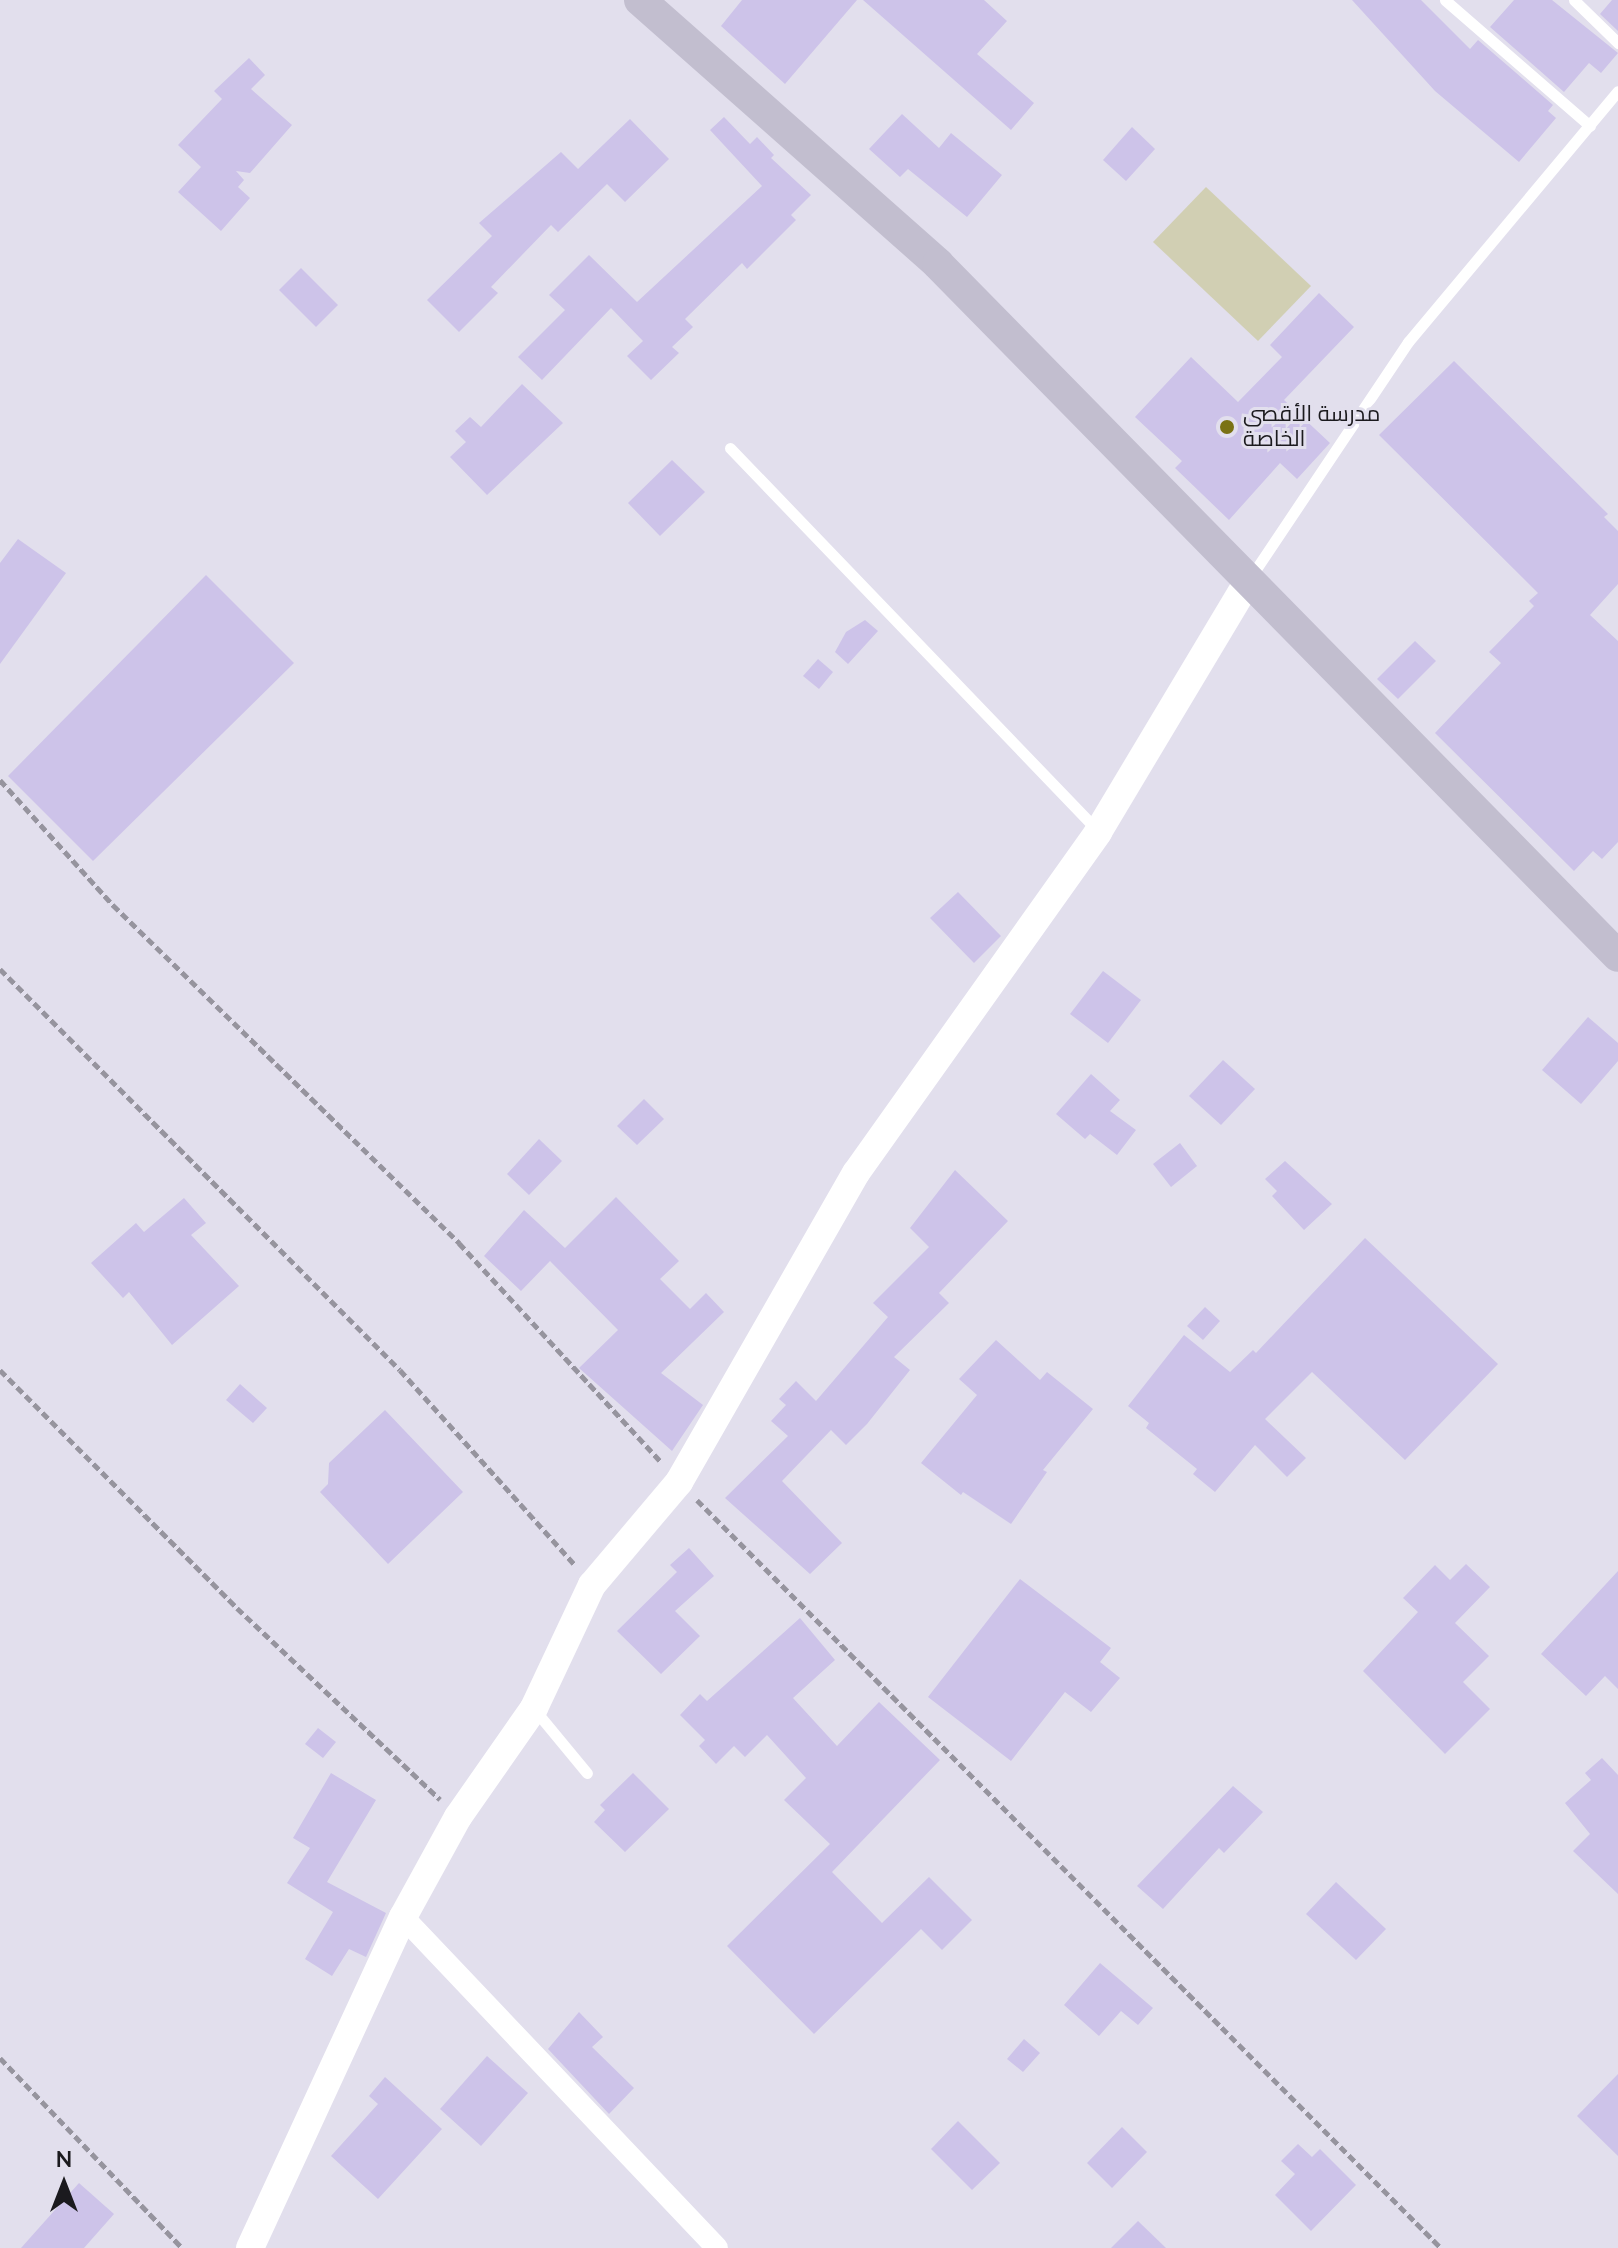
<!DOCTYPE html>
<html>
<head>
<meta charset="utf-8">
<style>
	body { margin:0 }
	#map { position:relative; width:1618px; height:2248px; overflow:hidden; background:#e2dfed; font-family:"Nunito Sans",Cairo,sans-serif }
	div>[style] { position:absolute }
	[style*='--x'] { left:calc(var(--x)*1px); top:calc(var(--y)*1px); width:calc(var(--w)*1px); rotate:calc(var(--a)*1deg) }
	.green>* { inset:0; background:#d1cfb3 }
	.building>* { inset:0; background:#cdc3e9 }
	.path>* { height:5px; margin-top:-2.5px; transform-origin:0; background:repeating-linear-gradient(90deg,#96949e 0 8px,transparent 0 12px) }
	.service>* { height:11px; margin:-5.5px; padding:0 5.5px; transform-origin:5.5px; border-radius:5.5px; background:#fff }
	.minor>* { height:22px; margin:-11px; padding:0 11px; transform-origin:11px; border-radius:11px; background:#fff }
	.tertiary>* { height:28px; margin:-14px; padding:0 14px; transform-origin:14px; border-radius:14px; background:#fff }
	.secondary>* { height:32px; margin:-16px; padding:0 16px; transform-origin:16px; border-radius:16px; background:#c2becf }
	.dots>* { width:22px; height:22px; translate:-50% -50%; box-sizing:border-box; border:4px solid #e2dfed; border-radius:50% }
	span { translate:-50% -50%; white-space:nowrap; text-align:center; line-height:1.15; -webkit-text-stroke:6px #e2dfed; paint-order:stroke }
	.poi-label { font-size:22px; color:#1b1a1e }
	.left { translate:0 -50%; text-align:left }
	.north { position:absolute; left:24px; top:2144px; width:80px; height:80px; -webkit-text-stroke:6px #e2dfed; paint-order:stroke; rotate:0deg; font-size:22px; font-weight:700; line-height:32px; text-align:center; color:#1b1a1e }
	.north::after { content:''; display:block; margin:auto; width:28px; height:36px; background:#1b1a1e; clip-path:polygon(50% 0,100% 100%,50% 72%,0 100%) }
</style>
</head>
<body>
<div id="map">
	<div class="green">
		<div style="clip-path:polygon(1206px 187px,1311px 286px,1258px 341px,1153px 242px)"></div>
	</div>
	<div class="building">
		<div style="clip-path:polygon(742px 0,857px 0,785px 84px,721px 26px)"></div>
		<div style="clip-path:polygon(863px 0,984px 0,1007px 21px,977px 54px,1034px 103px,1011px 130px)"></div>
		<div style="clip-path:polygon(1352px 0,1421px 0,1470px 49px,1478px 40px,1553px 105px,1548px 111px,1556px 118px,1519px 162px,1435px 91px)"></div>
		<div style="clip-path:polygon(1514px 0,1552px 0,1618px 53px,1601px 73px,1589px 63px,1564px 92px,1490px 27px)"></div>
		<div style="clip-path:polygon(1612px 0,1618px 0,1618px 31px,1600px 14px)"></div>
		<div style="clip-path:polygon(249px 58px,265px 75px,251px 89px,292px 125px,250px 173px,236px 171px,244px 180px,238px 187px,250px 198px,221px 231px,178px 192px,201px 167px,178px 145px,222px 99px,214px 91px)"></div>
		<div style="clip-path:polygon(902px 114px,939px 148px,951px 133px,1002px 175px,967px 217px,908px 169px,900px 177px,869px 149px)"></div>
		<div style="clip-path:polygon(724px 117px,750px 144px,757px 137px,774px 155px,771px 158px,811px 195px,791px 215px,796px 220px,747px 269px,742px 263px,685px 319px,693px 327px,672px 347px,679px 353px,651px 380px,627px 356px,643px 341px,611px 308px,542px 380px,518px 357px,565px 310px,549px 295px,589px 255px,637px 302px,762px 186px,710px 130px)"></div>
		<div style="clip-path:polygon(630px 119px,669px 159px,625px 202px,607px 184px,558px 232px,551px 225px,491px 287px,498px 293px,459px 332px,427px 300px,492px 236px,479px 223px,561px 152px,578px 169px)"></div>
		<div style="clip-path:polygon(1132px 127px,1155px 149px,1126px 181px,1103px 160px)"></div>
		<div style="clip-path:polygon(301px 268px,338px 305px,316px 327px,279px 290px)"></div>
		<div style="clip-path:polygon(1319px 293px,1354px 327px,1284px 400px,1330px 443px,1297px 479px,1280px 463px,1229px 520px,1175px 468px,1182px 461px,1135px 417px,1191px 357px,1238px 402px,1282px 357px,1270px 345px)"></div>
		<div style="clip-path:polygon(1454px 361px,1608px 514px,1604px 517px,1618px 531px,1618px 584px,1590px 615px,1618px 641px,1618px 842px,1602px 859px,1593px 851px,1574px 871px,1435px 733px,1501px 663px,1489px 652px,1534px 606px,1529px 601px,1538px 593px,1379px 435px)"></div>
		<div style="clip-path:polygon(522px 384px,563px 423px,487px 495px,450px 457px,466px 442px,455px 431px,470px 417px,481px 427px)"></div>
		<div style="clip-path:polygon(672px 460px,705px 492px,660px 536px,628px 503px)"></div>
		<div style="clip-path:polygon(18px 539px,66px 573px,0 664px,0 563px)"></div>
		<div style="clip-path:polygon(206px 575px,294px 663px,93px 861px,8px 776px)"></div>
		<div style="clip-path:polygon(865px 620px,878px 631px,848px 664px,835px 652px,846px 632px)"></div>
		<div style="clip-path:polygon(1415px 641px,1436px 661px,1398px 699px,1377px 679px)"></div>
		<div style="clip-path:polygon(818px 659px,833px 672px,819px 689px,803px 676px)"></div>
		<div style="clip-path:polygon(958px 892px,1001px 936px,974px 963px,930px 918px)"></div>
		<div style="clip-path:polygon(1103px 971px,1141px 1000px,1108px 1043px,1070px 1014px)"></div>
		<div style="clip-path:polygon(1588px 1017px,1618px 1043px,1618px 1061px,1581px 1104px,1542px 1070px)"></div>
		<div style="clip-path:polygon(1223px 1060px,1255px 1089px,1221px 1125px,1189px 1096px)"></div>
		<div style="clip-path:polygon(1091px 1074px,1120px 1100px,1110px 1111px,1136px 1130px,1117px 1155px,1090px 1134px,1085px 1139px,1056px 1114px)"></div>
		<div style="clip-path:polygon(644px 1099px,664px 1119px,637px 1145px,617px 1126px)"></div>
		<div style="clip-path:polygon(539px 1139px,562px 1161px,529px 1195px,507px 1174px)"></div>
		<div style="clip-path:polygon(1180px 1143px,1197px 1166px,1171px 1187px,1153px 1164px)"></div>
		<div style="clip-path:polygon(1285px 1161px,1332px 1204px,1304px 1230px,1272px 1196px,1277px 1191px,1265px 1179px)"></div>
		<div style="clip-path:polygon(955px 1170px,1008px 1221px,939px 1293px,949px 1303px,894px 1357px,910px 1370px,867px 1424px,846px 1445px,831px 1430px,782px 1481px,842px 1543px,810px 1574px,725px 1498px,788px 1436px,771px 1421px,786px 1405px,779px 1399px,796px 1381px,816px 1401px,888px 1317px,873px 1303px,929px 1247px,910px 1228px)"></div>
		<div style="clip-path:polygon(616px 1197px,679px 1261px,660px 1279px,690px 1309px,706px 1293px,724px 1312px,661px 1373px,703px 1405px,672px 1451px,579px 1368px,618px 1330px,550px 1261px,521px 1291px,484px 1256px,524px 1210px,565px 1248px)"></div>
		<div style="clip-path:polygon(184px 1198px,206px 1223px,191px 1235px,239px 1286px,172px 1345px,129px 1292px,123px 1298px,91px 1263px,136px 1223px,144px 1232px)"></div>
		<div style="clip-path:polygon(1365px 1238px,1498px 1364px,1405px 1460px,1312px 1372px,1265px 1419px,1306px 1458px,1287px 1477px,1255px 1445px,1215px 1492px,1193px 1474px,1197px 1469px,1146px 1428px,1149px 1423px,1128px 1406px,1184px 1335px,1230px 1372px,1253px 1350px,1256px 1353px)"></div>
		<div style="clip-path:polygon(1205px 1307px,1220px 1321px,1203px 1340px,1187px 1326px)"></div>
		<div style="clip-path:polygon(996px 1340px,1040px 1380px,1047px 1372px,1093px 1409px,1043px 1470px,1047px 1472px,1011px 1524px,963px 1492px,961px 1495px,921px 1463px,977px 1395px,959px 1379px)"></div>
		<div style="clip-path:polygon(240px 1384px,267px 1408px,253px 1423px,226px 1400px)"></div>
		<div style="clip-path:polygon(385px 1410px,463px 1492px,388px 1564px,320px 1492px,328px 1484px,329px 1463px)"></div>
		<div style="clip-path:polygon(689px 1548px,714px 1576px,675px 1611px,700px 1636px,661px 1674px,617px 1631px,677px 1572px,670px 1565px)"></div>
		<div style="clip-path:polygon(1466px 1564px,1490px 1587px,1455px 1623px,1489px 1656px,1463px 1682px,1490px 1709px,1445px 1754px,1363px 1671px,1418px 1612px,1403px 1598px,1435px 1565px,1450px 1580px)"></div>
		<div style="clip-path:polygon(1618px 1571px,1618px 1689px,1605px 1676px,1586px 1696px,1541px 1654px)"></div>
		<div style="clip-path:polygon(1020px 1579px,1111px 1648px,1100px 1662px,1120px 1678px,1091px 1712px,1065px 1692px,1011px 1761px,928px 1697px)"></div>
		<div style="clip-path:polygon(800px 1618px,835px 1660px,793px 1698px,837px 1746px,879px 1702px,940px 1760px,832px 1872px,882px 1923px,929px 1877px,972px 1920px,942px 1950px,921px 1929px,814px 2034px,727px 1946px,830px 1844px,784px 1800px,806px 1778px,767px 1735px,745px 1757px,734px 1746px,716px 1764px,699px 1746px,705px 1740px,680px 1715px,700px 1694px,707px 1701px)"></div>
		<div style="clip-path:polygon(318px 1728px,336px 1742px,323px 1758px,305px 1744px)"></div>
		<div style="clip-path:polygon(1602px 1758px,1618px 1775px,1618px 1894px,1573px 1851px,1590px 1834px,1565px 1803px,1591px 1780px,1585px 1773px)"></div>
		<div style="clip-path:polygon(331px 1773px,376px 1800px,327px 1882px,386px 1913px,366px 1957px,349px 1949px,332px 1976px,305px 1959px,333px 1912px,287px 1883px,310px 1848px,293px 1838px)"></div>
		<div style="clip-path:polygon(633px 1773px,669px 1809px,625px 1852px,594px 1822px,605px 1810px,600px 1805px)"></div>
		<div style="clip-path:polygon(1233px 1786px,1263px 1812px,1224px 1853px,1219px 1848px,1163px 1909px,1137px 1886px)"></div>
		<div style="clip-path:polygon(1336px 1882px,1386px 1929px,1356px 1960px,1306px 1914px)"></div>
		<div style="clip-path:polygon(1100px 1963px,1153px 2008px,1138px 2025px,1121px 2011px,1099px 2036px,1064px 2005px)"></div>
		<div style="clip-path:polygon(579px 2012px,603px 2037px,592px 2047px,634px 2088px,609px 2114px,548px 2049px)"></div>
		<div style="clip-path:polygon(1024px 2039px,1040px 2053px,1023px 2072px,1007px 2059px)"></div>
		<div style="clip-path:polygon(487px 2056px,528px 2093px,481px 2146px,440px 2109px)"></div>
		<div style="clip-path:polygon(1618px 2074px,1618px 2156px,1577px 2116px)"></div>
		<div style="clip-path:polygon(385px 2077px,442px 2129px,378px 2199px,331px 2156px,378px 2104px,369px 2096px)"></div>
		<div style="clip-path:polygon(958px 2121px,1000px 2163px,972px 2190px,931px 2149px)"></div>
		<div style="clip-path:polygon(1122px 2127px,1147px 2152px,1112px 2188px,1087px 2163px)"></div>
		<div style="clip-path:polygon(1298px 2144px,1312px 2157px,1320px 2149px,1356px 2185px,1311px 2231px,1275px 2195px,1295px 2174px,1281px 2161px)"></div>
		<div style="clip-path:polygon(79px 2183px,114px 2214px,84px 2248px,21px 2248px)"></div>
		<div style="clip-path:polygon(1138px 2221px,1166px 2248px,1111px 2248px)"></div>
	</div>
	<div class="path">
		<div style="--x:0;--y:780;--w:169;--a:47.9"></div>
		<div style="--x:113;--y:905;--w:484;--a:44.3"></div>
		<div style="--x:459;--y:1243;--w:297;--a:47.3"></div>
		<div style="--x:0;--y:969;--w:566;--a:45.07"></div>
		<div style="--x:400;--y:1370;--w:263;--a:48.1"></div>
		<div style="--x:0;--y:1370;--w:336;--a:45.1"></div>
		<div style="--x:237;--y:1608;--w:279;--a:43.3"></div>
		<div style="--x:697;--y:1500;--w:1055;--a:45.15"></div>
		<div style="--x:0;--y:2058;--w:263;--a:46.2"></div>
	</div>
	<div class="service">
		<div style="--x:1445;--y:0;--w:192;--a:41"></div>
		<div style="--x:1574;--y:0;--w:62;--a:44.3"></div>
		<div style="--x:730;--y:448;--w:531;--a:46.14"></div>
		<div style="--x:1250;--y:578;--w:284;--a:-56.2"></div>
		<div style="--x:1408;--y:342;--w:327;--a:-50.1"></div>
		<div style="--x:534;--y:1709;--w:83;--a:50.4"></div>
	</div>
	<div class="minor">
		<div style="--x:403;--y:1917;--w:456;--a:46.5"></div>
	</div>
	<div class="tertiary">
		<div style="--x:250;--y:2248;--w:365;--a:-65.2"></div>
		<div style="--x:403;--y:1917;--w:114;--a:-61.2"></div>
		<div style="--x:458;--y:1817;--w:133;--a:-55.1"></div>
		<div style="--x:534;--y:1708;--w:136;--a:-64.8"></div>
		<div style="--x:592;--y:1585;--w:135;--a:-49.8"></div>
		<div style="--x:679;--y:1482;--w:356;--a:-60.2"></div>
		<div style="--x:856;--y:1173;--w:418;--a:-54.6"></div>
		<div style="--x:1098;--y:832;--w:292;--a:-59.1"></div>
	</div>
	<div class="secondary">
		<div style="--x:640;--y:0;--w:398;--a:41.5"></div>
		<div style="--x:938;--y:264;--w:970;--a:45.5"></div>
	</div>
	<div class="dots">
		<div style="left:1227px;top:427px;background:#7a7214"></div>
	</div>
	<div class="poi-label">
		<span class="left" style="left:1243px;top:427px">مدرسة الأقصى<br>الخاصة</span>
	</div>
	<div class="north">N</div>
</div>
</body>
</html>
